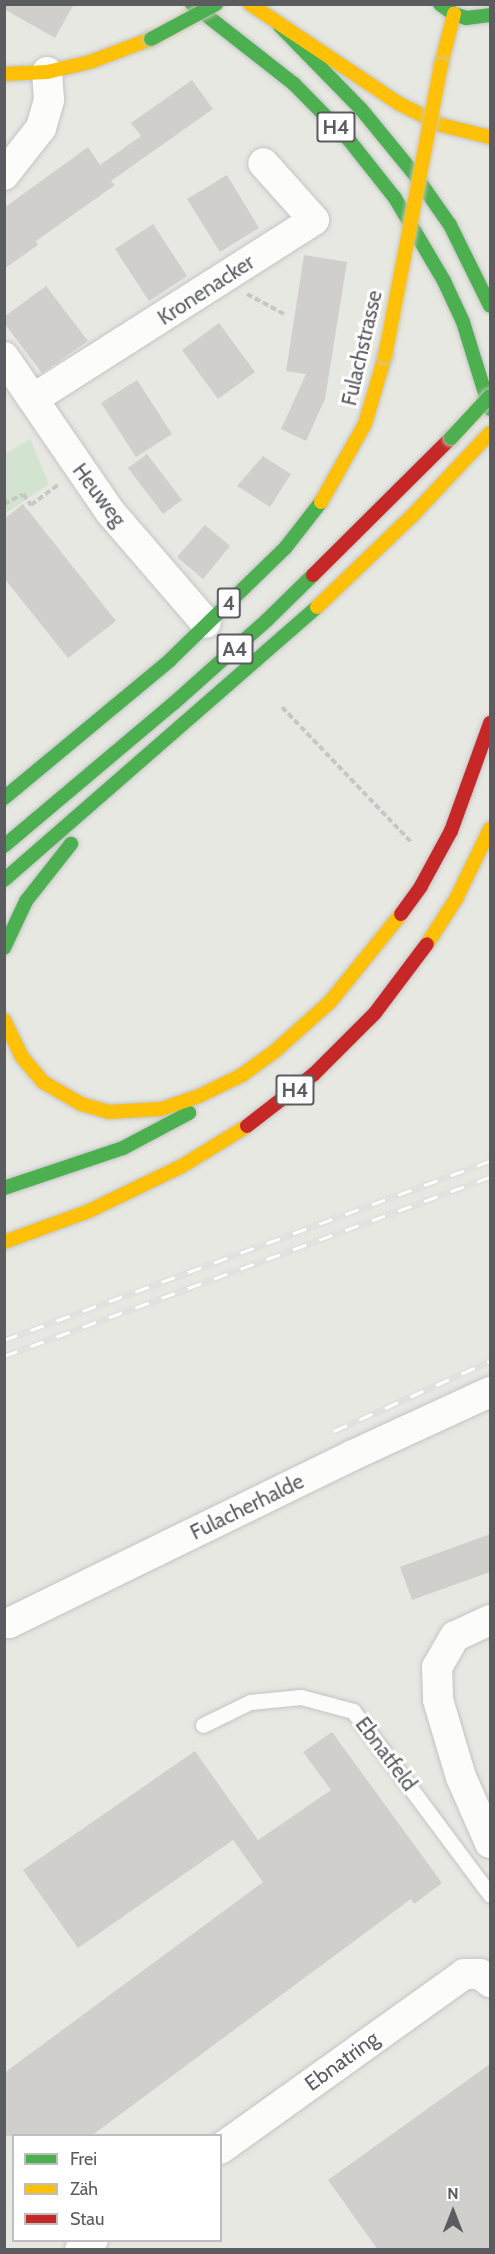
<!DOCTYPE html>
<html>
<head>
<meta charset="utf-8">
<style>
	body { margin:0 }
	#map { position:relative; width:495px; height:2254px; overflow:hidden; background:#e8e8e3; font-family:Cabin,sans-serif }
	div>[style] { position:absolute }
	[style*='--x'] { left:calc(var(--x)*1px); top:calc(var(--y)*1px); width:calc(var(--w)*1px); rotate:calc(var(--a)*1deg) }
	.green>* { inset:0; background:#d2e3d0 }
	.building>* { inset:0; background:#d0cfcc }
	.path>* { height:4px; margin-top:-2px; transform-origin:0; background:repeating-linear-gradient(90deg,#c5c8c6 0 6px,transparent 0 9px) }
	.roads { filter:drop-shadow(0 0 2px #c4c4c4) drop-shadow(0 0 2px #c4c4c4) }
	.lane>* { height:15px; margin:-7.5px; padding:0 7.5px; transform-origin:7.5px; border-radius:7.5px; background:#fcfcfb }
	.street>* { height:30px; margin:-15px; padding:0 15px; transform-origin:15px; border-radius:15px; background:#fcfcfb }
	.fast>* { height:14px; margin:-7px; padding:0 7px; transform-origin:7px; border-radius:7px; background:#4caf50 }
	.slow>* { height:14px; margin:-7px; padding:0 7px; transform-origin:7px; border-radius:7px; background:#ffc107 }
	.jam>* { height:14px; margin:-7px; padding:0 7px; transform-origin:7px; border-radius:7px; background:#c62828 }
	.rail>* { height:7px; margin-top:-3.5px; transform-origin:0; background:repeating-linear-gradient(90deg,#fff 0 14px,#e1e1e0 0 28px); box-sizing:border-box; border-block:2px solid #e1e1e0 }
	.bridges { filter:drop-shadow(0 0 2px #cdc7b4) drop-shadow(0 0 2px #cdc7b4) }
	.fast-bridge>* { height:14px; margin:-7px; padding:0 7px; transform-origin:7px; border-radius:7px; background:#4caf50 }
	.slow-bridge>* { height:14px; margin:-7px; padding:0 7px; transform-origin:7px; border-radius:7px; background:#ffc107 }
	span { translate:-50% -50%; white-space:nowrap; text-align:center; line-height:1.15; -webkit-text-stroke:6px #fff; paint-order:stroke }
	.shield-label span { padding:2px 4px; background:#fff; border:2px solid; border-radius:4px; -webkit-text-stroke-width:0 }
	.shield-label { font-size:20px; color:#5a5c60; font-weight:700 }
	.street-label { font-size:21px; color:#5a5c60 }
	.frame { position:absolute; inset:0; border:6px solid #5a5c60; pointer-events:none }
	.legend { position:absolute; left:12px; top:2134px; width:210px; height:108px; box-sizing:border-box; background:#fff; border:2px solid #bdbebf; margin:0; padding:8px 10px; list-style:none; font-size:18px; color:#5a5c60 }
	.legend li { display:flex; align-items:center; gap:12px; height:30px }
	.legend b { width:30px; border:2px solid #bdbebf }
	.north { position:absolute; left:423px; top:2182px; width:60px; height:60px; -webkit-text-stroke:4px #fff; paint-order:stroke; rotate:0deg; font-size:16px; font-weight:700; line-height:24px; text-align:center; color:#5a5c60 }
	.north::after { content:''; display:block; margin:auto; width:21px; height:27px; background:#5a5c60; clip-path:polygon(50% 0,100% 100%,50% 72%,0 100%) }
</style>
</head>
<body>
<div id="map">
	<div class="green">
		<div style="clip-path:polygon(30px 439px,49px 484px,5px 514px,5px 454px)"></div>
	</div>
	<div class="building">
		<div style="clip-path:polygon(4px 4px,74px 4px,55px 38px,4px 9px)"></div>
		<div style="clip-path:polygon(192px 80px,213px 109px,111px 181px,115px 185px,36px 241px,38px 245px,4px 269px,4px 208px,88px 147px,100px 165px,141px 136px,131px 123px)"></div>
		<div style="clip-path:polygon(227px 175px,259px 228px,220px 252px,187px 199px)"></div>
		<div style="clip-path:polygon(153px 224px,187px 276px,149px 301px,115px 249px)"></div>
		<div style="clip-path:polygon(304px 255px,347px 262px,325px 399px,306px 441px,281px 429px,306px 374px,286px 371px)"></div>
		<div style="clip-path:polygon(46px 286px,88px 341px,42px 373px,4px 323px,4px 317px)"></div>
		<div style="clip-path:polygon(219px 323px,255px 372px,218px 399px,182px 350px)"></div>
		<div style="clip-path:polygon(137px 380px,172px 434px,136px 457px,101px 403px)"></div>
		<div style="clip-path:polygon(147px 454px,182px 500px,163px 514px,128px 468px)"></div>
		<div style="clip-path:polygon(263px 456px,291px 474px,270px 507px,237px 486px)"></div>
		<div style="clip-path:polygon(23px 504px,116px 621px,68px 658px,4px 578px,4px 519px)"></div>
		<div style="clip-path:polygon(205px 525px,230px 546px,203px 579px,177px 557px)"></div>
		<div style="clip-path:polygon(490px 1534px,490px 1572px,412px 1600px,400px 1567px)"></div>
		<div style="clip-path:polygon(332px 1732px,442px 1883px,414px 1904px,411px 1899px,91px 2136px,4px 2136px,4px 2073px,263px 1882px,233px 1840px,78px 1948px,23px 1870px,195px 1751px,258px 1840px,331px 1790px,303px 1752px)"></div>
		<div style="clip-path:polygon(490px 2064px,490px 2250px,378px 2250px,328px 2180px)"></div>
	</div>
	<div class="path">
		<div style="--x:247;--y:294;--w:42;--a:28.4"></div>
		<div style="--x:4;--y:504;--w:21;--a:-28"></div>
		<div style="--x:23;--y:494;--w:14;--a:54"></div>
		<div style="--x:31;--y:505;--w:34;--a:-37"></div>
		<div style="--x:282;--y:707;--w:188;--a:46.3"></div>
	</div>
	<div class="roads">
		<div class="lane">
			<div style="--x:203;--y:1725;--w:52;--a:-26.1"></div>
			<div style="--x:250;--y:1702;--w:51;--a:-5.6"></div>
			<div style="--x:301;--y:1697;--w:54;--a:15.1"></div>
			<div style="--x:353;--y:1711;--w:229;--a:53.3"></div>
		</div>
		<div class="street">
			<div style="--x:4;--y:175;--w:60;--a:-51.8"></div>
			<div style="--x:41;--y:128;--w:29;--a:-74"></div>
			<div style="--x:49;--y:100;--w:28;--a:-94"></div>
			<div style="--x:4;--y:357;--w:189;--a:55.6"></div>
			<div style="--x:111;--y:513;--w:145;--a:49.2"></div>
			<div style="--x:33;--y:399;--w:333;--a:-32.5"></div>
			<div style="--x:314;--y:220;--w:76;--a:-131.8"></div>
			<div style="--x:490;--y:1620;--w:38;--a:155"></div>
			<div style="--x:455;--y:1636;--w:36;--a:120"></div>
			<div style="--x:437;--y:1667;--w:33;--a:88"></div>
			<div style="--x:438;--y:1700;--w:80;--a:73.4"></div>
			<div style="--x:461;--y:1777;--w:72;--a:66.3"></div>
			<div style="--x:4;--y:1623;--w:5;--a:0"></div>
			<div style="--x:9;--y:1623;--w:383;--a:-26"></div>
			<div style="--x:353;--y:1455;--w:151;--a:-24.7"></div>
			<div style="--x:220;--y:2149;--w:300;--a:-35.6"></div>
			<div style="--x:464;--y:1974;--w:16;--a:0"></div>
			<div style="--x:480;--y:1974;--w:13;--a:39"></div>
			<div style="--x:80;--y:2250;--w:16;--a:-38"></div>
		</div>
		<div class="fast">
			<div style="--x:192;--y:4;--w:130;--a:38.1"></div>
			<div style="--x:294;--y:84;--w:78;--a:45.5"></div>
			<div style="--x:349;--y:140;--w:74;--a:51.6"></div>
			<div style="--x:395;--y:198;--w:96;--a:59.4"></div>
			<div style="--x:444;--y:281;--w:45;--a:65.1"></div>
			<div style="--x:463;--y:322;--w:91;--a:72.8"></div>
			<div style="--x:440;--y:4;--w:17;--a:36"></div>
			<div style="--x:454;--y:14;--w:13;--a:18"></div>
			<div style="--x:466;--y:18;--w:24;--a:-7"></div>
			<div style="--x:280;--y:26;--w:116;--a:45.7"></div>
			<div style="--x:361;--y:109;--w:85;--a:50.7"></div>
			<div style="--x:415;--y:175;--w:61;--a:55"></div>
			<div style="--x:450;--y:225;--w:90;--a:63.7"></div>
			<div style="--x:4;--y:798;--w:216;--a:-39.7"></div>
			<div style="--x:170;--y:660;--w:162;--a:-44.2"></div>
			<div style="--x:286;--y:547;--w:57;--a:-52.1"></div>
			<div style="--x:4;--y:846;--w:222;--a:-40.1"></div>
			<div style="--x:174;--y:703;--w:125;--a:-41.7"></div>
			<div style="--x:267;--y:620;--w:64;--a:-44.4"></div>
			<div style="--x:4;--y:880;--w:415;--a:-41.1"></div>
			<div style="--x:4;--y:948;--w:52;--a:-64.9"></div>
			<div style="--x:26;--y:901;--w:73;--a:-51.7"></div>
			<div style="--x:4;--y:1188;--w:126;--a:-18.6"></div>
			<div style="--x:123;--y:1148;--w:75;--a:-27.9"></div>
		</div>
		<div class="slow">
			<div style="--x:250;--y:4;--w:178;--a:33.8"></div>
			<div style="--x:398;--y:103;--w:48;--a:27.1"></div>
			<div style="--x:441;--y:125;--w:50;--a:13.8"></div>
			<div style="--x:441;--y:65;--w:53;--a:-75.7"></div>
			<div style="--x:4;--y:74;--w:43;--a:-2.7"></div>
			<div style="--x:47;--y:72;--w:44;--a:-13.1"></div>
			<div style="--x:90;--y:62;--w:65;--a:-20.7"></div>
			<div style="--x:321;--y:502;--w:90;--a:-60.6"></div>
			<div style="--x:365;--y:424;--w:71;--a:-73.6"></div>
			<div style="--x:317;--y:607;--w:132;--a:-43.8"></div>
			<div style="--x:412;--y:516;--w:114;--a:-46.8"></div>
			<div style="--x:427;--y:944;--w:54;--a:-57.2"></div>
			<div style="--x:456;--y:899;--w:78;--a:-64.1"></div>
			<div style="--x:4;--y:1020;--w:41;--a:64.1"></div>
			<div style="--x:22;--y:1057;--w:33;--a:50"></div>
			<div style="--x:43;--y:1082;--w:44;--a:30.1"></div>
			<div style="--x:81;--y:1104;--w:29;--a:16"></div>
			<div style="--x:109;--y:1112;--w:52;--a:-3.3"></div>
			<div style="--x:161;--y:1109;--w:40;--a:-18.9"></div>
			<div style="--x:199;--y:1096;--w:48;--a:-26"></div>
			<div style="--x:242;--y:1075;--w:39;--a:-36"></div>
			<div style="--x:274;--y:1052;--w:75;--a:-41.8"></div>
			<div style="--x:330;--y:1002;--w:113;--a:-51.1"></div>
			<div style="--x:4;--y:1242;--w:90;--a:-20"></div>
			<div style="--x:89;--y:1211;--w:103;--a:-25.8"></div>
			<div style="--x:182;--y:1166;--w:76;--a:-31.6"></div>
		</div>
		<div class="jam">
			<div style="--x:313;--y:575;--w:194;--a:-44.8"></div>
			<div style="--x:401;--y:914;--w:34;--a:-54"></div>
			<div style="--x:421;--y:886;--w:63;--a:-61.4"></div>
			<div style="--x:451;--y:831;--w:115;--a:-70.1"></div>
			<div style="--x:247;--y:1126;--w:85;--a:-37.8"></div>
			<div style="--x:314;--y:1074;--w:86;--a:-45"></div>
			<div style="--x:375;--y:1013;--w:86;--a:-53"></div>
		</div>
	</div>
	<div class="rail">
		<div style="--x:4;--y:1340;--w:518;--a:-20.22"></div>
		<div style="--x:4;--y:1356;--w:518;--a:-20.22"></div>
		<div style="--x:334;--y:1431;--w:171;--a:-24.2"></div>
	</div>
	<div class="bridges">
		<div class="fast-bridge">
			<div style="--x:151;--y:39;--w:74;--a:-28.3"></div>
			<div style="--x:451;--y:438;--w:57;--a:-47.1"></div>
		</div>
		<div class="slow-bridge">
			<div style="--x:385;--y:356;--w:296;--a:-79.1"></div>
		</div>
	</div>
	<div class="shield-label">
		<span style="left:336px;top:127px">H4</span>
		<span style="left:229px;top:603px">4</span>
		<span style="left:235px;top:649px">A4</span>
		<span style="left:295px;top:1090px">H4</span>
	</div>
	<div class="street-label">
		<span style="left:206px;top:290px;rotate:-33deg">Kronenacker</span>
		<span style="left:362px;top:348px;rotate:-77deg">Fulachstrasse</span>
		<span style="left:99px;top:495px;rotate:53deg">Heuweg</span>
		<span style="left:247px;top:1507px;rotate:-26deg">Fulacherhalde</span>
		<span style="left:386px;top:1754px;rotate:53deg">Ebnatfeld</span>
		<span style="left:342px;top:2061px;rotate:-36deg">Ebnatring</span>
	</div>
	<div class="frame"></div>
	<ul class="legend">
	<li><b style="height:8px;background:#4caf50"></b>Frei</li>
	<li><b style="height:8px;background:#ffc107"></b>Zäh</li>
	<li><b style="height:8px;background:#c62828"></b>Stau</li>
	</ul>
	<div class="north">N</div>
</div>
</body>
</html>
